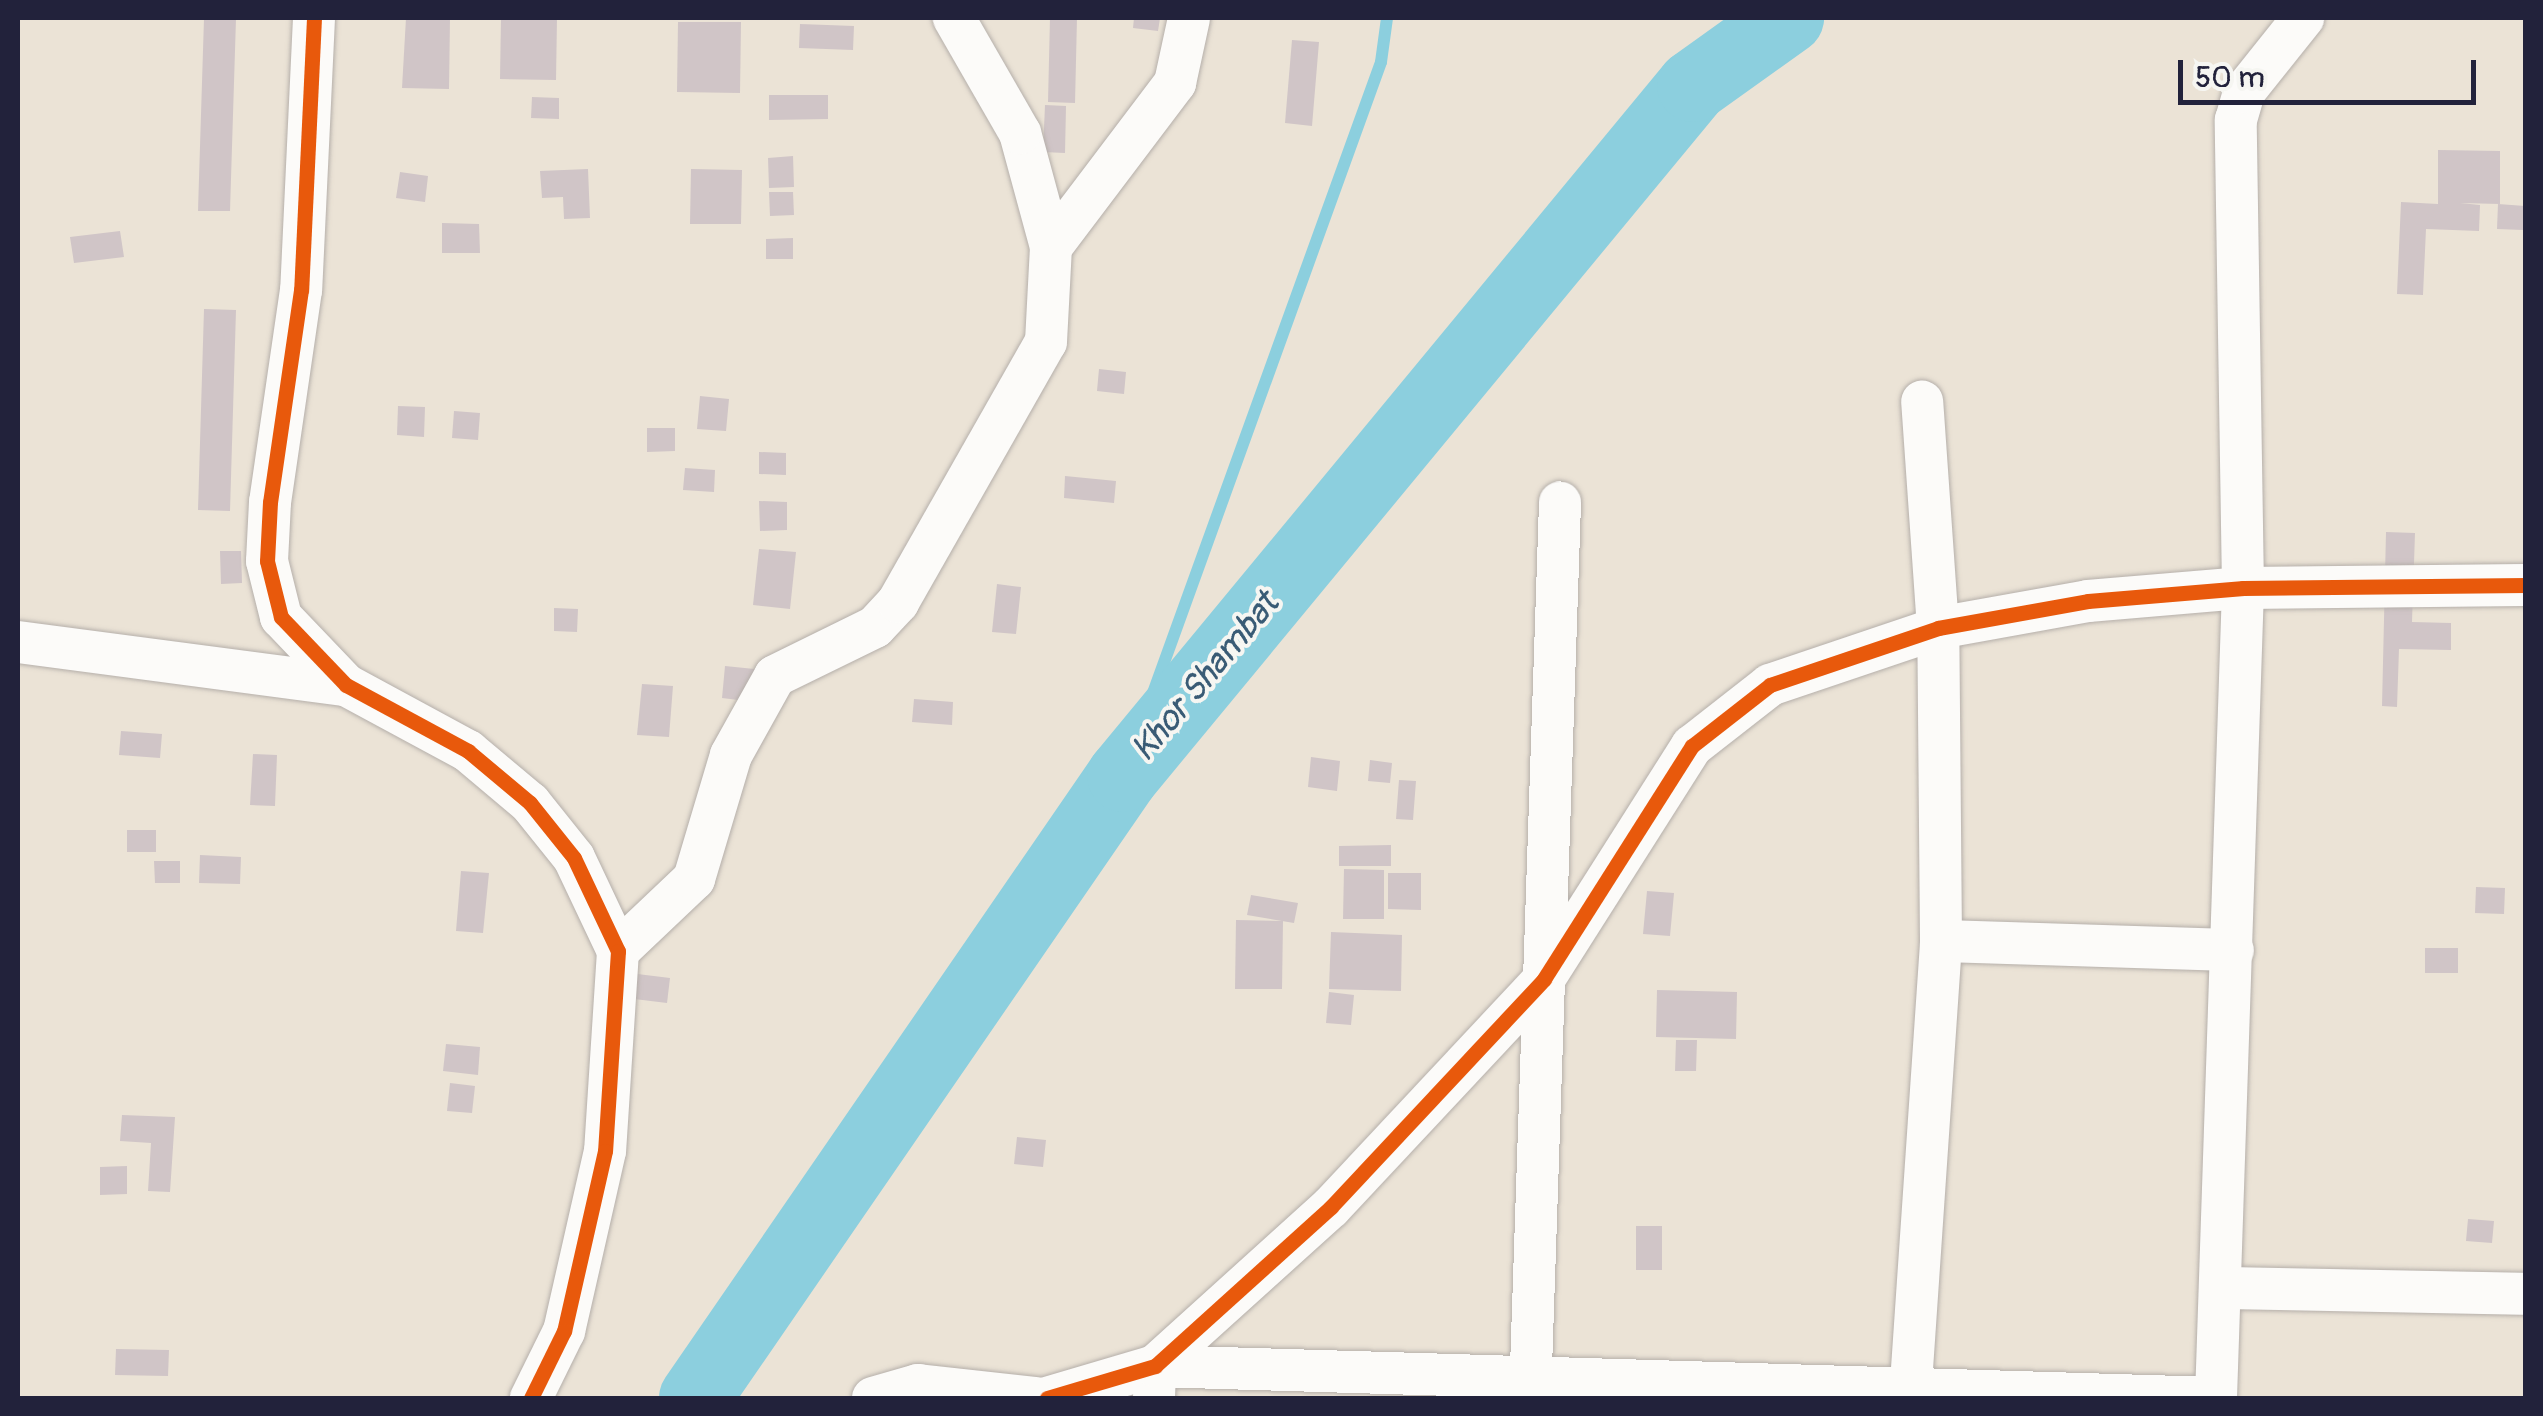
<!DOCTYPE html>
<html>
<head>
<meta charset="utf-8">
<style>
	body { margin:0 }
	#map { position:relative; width:2543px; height:1416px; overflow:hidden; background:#ebe3d6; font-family:Pangolin,sans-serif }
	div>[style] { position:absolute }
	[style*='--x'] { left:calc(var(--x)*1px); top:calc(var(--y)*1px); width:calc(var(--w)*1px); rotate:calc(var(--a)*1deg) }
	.stream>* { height:12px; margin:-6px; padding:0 6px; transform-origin:6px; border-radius:6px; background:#8ccfde }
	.river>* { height:72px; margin:-36px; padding:0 36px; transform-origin:36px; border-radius:36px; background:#8ccfde }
	.building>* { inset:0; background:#d0c5c7 }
	.roads { filter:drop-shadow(0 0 2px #b5afaa) drop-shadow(0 0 2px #b5afaa) }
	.minor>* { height:42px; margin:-21px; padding:0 21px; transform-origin:21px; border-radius:21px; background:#fcfbf9 }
	.cycleway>* { height:15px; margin:-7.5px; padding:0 7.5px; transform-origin:7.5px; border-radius:7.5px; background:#e8590c }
	span { translate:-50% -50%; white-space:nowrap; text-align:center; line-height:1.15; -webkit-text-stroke:8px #f6f6f2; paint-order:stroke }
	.water-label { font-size:35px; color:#395b75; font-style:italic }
	.frame { position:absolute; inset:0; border:20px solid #22223b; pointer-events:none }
	.scale { position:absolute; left:2178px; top:60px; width:298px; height:45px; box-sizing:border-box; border:5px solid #22223b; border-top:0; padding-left:12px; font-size:30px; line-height:35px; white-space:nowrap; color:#22223b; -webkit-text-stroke:8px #f6f6f2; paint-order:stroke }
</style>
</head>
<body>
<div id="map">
	<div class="stream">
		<div style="--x:1123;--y:776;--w:759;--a:-70.13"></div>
		<div style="--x:1381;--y:62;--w:44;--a:-82.2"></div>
	</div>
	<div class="river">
		<div style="--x:695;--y:1398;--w:755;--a:-55.47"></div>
		<div style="--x:1123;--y:776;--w:895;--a:-50.44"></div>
		<div style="--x:1693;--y:86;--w:117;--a:-35.6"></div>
	</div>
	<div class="building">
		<div style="clip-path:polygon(204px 18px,236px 18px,230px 211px,198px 211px)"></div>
		<div style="clip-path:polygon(406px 18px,450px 18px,449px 89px,402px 88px)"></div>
		<div style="clip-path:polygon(501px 18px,557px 18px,556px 80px,500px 79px)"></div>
		<div style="clip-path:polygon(1050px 18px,1077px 18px,1075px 103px,1048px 102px)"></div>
		<div style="clip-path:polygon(1134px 18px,1160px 18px,1158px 31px,1133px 28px)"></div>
		<div style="clip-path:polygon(678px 22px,741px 22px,740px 93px,677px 92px)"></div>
		<div style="clip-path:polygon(800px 24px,854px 26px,853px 50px,799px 48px)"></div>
		<div style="clip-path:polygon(1292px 40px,1319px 42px,1312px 126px,1285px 123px)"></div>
		<div style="clip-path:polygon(769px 95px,828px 95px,828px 119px,769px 120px)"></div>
		<div style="clip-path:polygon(532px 97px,559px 98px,559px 119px,531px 118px)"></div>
		<div style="clip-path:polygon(1045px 105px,1066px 106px,1065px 153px,1043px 152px)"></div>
		<div style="clip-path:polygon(2438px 150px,2500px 151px,2500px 204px,2460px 203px,2480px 205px,2479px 231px,2426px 229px,2423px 295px,2397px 294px,2401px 202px,2438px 204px)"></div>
		<div style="clip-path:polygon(793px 156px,794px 187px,769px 188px,768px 158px)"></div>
		<div style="clip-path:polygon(588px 169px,590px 218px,564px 219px,563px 197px,542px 198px,540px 171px)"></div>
		<div style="clip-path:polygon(691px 169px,742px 170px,741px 224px,690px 224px)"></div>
		<div style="clip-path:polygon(400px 172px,428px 176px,425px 202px,396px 198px)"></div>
		<div style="clip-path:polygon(769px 192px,793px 192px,794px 215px,770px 216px)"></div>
		<div style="clip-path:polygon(2498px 204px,2525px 206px,2523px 230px,2497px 229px)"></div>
		<div style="clip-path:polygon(442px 223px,479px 224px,480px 253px,442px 253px)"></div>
		<div style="clip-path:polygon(120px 231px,124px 257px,74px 263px,70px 237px)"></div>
		<div style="clip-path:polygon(793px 238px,793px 259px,766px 259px,766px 239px)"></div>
		<div style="clip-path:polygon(204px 309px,236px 310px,230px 511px,198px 510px)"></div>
		<div style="clip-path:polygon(1099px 369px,1126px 372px,1124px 394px,1097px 391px)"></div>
		<div style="clip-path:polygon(700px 396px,729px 399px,726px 431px,697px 429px)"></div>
		<div style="clip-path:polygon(398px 406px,425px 407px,424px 437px,397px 435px)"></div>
		<div style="clip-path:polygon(454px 411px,480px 413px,478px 440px,452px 438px)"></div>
		<div style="clip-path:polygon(647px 428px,675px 428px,675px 451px,647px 452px)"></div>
		<div style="clip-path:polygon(759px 452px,786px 453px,786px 475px,759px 474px)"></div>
		<div style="clip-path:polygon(685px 468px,715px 470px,714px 492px,683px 490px)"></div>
		<div style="clip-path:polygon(1065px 476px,1116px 481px,1114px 503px,1064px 498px)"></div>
		<div style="clip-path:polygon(759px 501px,787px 502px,787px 530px,760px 531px)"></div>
		<div style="clip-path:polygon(2386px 532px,2415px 533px,2412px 622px,2451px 623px,2451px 650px,2399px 649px,2397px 707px,2382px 706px)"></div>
		<div style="clip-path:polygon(759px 549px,796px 552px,790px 609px,753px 605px)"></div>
		<div style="clip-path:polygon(220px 551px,241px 551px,242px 583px,221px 584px)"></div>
		<div style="clip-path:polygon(997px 584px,1021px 587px,1016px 634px,992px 632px)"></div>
		<div style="clip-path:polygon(554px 608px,578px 609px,577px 632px,554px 631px)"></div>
		<div style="clip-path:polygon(725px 666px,774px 671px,771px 704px,722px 698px)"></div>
		<div style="clip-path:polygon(642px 684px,673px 686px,669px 737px,637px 735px)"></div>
		<div style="clip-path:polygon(914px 699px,953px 702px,952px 725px,912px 722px)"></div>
		<div style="clip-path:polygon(121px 731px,162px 734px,160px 758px,119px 755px)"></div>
		<div style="clip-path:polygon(253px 754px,277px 755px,275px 806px,250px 805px)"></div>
		<div style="clip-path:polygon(1311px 757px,1340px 761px,1337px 791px,1308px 787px)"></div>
		<div style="clip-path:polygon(1370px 760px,1392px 763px,1390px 783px,1368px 781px)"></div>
		<div style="clip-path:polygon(1399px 780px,1416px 781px,1413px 820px,1396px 819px)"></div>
		<div style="clip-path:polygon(127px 830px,156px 830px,156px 852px,127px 852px)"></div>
		<div style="clip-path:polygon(1391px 845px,1391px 866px,1339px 866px,1339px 846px)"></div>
		<div style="clip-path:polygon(200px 855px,241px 857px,240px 884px,199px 883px)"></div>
		<div style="clip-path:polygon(154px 861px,180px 861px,180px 883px,155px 883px)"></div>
		<div style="clip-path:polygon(1344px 869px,1384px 870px,1384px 919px,1343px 919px)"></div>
		<div style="clip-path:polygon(461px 871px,489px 873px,483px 933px,456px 931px)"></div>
		<div style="clip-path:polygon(1388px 873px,1421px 873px,1421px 910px,1388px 909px)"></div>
		<div style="clip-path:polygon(2476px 887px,2505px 888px,2504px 914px,2475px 913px)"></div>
		<div style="clip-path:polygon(1647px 891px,1674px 893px,1670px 936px,1643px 934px)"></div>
		<div style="clip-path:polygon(1251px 895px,1298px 903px,1294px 923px,1247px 915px)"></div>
		<div style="clip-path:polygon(1236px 920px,1283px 921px,1282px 989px,1235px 989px)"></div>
		<div style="clip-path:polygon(1331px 932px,1402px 935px,1401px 991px,1329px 989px)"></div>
		<div style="clip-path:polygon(2425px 948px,2458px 948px,2458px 973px,2425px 973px)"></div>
		<div style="clip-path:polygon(621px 972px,670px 978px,667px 1003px,618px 997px)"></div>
		<div style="clip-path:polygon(1657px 990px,1737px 992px,1736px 1039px,1656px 1037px)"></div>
		<div style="clip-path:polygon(1329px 992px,1354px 995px,1351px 1025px,1326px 1023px)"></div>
		<div style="clip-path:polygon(1676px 1040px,1697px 1040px,1696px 1071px,1675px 1071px)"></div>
		<div style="clip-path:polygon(446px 1044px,480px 1047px,478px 1075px,443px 1071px)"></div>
		<div style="clip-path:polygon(450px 1083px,475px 1086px,472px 1113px,447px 1111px)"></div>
		<div style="clip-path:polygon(122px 1115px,175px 1117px,170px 1192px,148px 1191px,151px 1143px,120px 1141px)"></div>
		<div style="clip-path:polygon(1017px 1137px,1046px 1140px,1043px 1167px,1014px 1164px)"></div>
		<div style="clip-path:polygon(127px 1166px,127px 1194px,100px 1195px,100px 1167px)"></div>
		<div style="clip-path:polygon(2468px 1219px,2494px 1221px,2492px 1243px,2466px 1241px)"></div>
		<div style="clip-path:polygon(1636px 1226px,1662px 1226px,1662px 1270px,1636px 1270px)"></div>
		<div style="clip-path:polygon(116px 1349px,169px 1350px,168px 1376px,115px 1375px)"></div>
	</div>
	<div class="roads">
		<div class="minor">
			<div style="--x:314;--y:18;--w:272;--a:92.7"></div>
			<div style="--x:301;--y:290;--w:214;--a:98.3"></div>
			<div style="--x:270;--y:502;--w:59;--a:92.9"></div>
			<div style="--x:267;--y:561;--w:58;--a:76"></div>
			<div style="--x:281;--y:617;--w:94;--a:46.3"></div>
			<div style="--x:346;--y:685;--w:139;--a:28.4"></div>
			<div style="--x:468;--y:751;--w:81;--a:40"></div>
			<div style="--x:530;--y:803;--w:70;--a:51.3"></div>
			<div style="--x:574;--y:858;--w:103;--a:64.7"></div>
			<div style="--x:618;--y:951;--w:200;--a:93.7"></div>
			<div style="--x:605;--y:1151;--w:185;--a:102.8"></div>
			<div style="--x:564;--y:1331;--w:75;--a:116.2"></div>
			<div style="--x:1051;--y:247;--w:206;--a:-52.9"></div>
			<div style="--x:1175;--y:83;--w:66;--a:-77.8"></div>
			<div style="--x:18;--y:642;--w:330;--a:7.5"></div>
			<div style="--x:1941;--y:941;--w:292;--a:1.8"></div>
			<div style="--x:618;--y:951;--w:105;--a:-43.5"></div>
			<div style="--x:694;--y:879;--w:129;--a:-73.4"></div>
			<div style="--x:731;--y:755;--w:90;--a:-60.9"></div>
			<div style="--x:775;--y:676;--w:111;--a:-26.1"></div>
			<div style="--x:875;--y:627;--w:34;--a:-47"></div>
			<div style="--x:898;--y:602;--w:299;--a:-60.4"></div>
			<div style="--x:1046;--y:342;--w:95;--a:-87"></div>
			<div style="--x:1051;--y:247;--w:118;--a:-105.2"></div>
			<div style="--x:1020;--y:133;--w:133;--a:-119.9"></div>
			<div style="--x:2223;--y:1288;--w:303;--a:1.1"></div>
			<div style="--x:873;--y:1398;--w:47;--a:-16.1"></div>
			<div style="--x:918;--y:1385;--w:119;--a:6.3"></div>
			<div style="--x:1047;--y:1398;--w:113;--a:-16.5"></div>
			<div style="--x:1155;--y:1366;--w:237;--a:-42.1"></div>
			<div style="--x:1331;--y:1207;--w:312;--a:-46.9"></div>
			<div style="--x:1544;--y:979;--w:276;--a:-57.6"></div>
			<div style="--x:1692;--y:746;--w:99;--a:-38"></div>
			<div style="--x:1770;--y:685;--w:177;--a:-18.7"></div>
			<div style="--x:1938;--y:628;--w:152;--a:-10.2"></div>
			<div style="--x:2088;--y:601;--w:156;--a:-4.8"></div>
			<div style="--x:2243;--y:588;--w:283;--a:-0.6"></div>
			<div style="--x:1154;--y:1398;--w:32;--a:-88"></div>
			<div style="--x:1155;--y:1366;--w:1061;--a:1.73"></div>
			<div style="--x:1530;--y:1398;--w:896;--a:-88.08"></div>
			<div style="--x:1910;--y:1398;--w:458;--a:-86.1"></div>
			<div style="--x:1941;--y:941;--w:313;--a:-90.5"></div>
			<div style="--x:1938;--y:628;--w:227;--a:-94"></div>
			<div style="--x:2216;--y:1398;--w:810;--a:-88.09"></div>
			<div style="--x:2243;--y:588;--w:468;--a:-90.9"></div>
			<div style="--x:2236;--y:120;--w:29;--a:-74"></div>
			<div style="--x:2244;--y:92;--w:95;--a:-51.4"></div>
		</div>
	</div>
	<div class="cycleway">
		<div style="--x:314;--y:18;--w:272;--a:92.7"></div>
		<div style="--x:301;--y:290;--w:214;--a:98.3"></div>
		<div style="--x:270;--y:502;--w:59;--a:92.9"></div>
		<div style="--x:267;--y:561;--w:58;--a:76"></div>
		<div style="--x:281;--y:617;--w:94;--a:46.3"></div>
		<div style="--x:346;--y:685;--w:139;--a:28.4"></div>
		<div style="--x:468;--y:751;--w:81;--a:40"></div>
		<div style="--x:530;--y:803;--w:70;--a:51.3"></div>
		<div style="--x:574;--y:858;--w:103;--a:64.7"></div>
		<div style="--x:618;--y:951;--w:200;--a:93.7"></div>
		<div style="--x:605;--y:1151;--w:185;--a:102.8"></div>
		<div style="--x:564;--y:1331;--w:75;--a:116.2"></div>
		<div style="--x:1047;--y:1398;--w:113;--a:-16.5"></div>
		<div style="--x:1155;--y:1366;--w:237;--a:-42.1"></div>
		<div style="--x:1331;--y:1207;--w:312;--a:-46.9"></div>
		<div style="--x:1544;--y:979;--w:276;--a:-57.6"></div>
		<div style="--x:1692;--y:746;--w:99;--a:-38"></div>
		<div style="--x:1770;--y:685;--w:177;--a:-18.7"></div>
		<div style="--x:1938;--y:628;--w:152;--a:-10.2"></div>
		<div style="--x:2088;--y:601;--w:156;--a:-4.8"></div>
		<div style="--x:2243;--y:588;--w:283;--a:-0.6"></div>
	</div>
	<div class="water-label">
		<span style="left:1205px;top:677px;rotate:-50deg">Khor Shambat</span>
	</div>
	<div class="frame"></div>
	<div class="scale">50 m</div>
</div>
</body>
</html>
